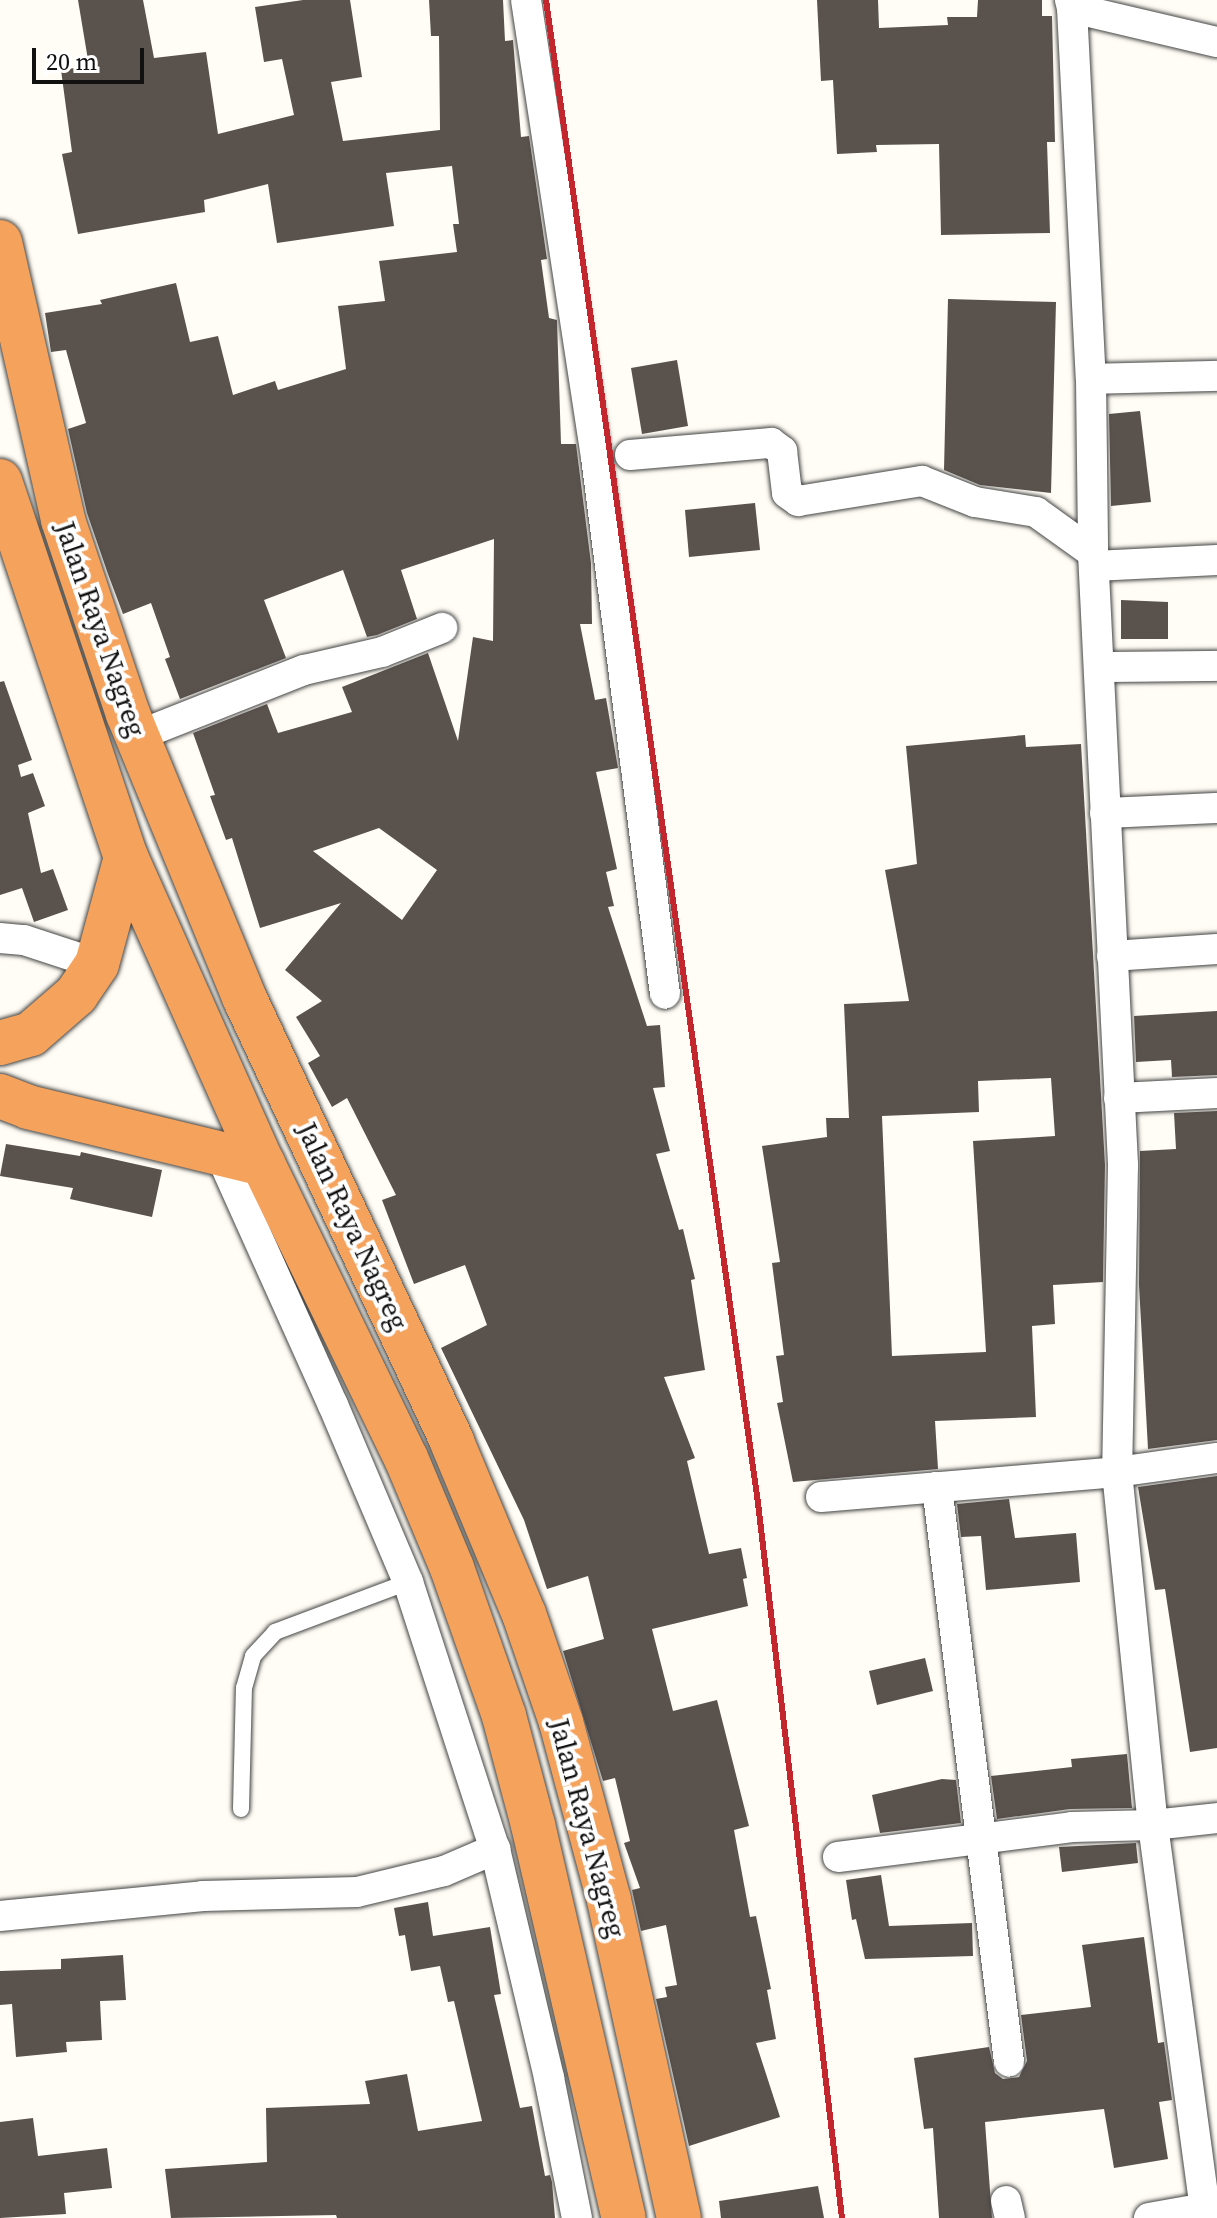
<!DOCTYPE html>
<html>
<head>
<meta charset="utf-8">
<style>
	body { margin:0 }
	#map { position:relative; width:1217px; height:2218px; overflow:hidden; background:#fffdf5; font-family:"Source Serif 4",serif }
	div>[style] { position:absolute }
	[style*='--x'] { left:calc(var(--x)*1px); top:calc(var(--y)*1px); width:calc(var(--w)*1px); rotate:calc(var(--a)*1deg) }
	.building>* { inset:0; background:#5a524d }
	.roads { filter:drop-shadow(0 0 2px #444) drop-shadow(0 0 2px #444) }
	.lane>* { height:16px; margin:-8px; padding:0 8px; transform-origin:8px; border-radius:8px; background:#fff }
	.street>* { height:30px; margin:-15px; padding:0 15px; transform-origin:15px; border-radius:15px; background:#fff }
	.highway>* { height:44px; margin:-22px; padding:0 22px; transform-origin:22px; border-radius:22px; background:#f5a25d }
	.rail>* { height:6px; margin:-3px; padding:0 3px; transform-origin:3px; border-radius:3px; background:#c4262e }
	span { translate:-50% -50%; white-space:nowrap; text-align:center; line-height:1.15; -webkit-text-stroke:8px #fff; paint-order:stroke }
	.street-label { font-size:28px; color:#111 }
	.scale { position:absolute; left:32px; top:48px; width:112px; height:36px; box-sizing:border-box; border:4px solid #111; border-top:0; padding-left:10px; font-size:24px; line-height:28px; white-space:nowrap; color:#111; -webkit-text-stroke:6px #fff; paint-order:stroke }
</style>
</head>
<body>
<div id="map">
	<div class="building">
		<div style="clip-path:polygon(evenodd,78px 0,143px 0,154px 58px,206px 52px,218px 134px,294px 115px,282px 59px,264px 62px,255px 7px,303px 0,350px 0,362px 77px,331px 82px,343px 141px,440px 130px,439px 36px,431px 36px,429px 0,503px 0,505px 41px,513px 40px,521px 137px,529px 136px,547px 259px,541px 260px,549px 318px,557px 320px,561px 444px,576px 444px,591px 563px,592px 624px,580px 624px,595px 700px,606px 698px,618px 768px,596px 772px,617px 869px,606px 872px,614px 906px,608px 907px,647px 1026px,660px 1025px,665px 1087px,653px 1088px,670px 1151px,656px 1154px,679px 1230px,683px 1229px,695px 1279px,691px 1280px,705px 1370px,664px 1377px,695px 1458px,687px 1461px,709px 1554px,741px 1548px,747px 1578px,743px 1579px,748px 1606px,652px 1629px,673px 1711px,717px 1700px,749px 1826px,734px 1830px,750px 1917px,756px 1916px,771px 1989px,767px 1990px,776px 2039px,756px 2043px,780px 2117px,689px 2146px,656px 1999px,667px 1997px,665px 1987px,677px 1985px,666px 1925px,641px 1931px,632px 1890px,640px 1888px,624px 1843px,630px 1841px,615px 1778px,603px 1781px,563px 1651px,604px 1639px,588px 1576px,547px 1589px,524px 1520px,441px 1348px,487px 1325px,465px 1265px,414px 1284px,382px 1200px,396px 1195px,347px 1098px,332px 1107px,308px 1063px,320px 1056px,296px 1017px,322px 1001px,285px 970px,341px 903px,260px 928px,232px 838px,226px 840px,210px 796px,215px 795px,193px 733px,267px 704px,278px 733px,352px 712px,342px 687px,428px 653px,458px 741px,473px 637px,493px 641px,494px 539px,401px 570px,417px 619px,377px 635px,367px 637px,343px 570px,264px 600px,286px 658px,180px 699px,165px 659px,170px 657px,151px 603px,123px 614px,108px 574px,87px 513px,68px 429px,86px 423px,66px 350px,51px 352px,45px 313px,102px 304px,100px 300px,176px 283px,190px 342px,218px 336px,233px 395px,275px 381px,278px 390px,346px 369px,338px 306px,385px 301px,379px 261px,457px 252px,453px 224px,459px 224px,452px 166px,386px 173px,394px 226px,277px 243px,268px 184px,204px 200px,205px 212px,78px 234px,62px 154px,72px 152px,61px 70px,89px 66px,78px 0,379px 828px,437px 870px,402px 920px,313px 851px,379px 828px)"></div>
		<div style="clip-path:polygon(817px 0,878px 0,879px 28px,948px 25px,947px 17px,977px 17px,978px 0,1042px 0,1042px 16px,1052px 16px,1055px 142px,1047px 142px,1050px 233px,941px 235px,939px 144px,876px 145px,877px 152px,837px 154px,833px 80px,821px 81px)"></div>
		<div style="clip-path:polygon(948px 299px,1056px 302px,1051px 493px,980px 485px,944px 470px)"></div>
		<div style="clip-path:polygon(677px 360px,688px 426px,642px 434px,631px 368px)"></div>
		<div style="clip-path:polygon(1140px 411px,1151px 502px,1111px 506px,1109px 414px)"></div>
		<div style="clip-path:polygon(755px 503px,760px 550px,689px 557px,685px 510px)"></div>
		<div style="clip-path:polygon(1121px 600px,1168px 602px,1168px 639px,1121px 639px)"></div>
		<div style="clip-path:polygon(4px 681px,32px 760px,18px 765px,21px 777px,33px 773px,45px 806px,28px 813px,41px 873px,53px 869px,68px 910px,34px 922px,22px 888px,0 895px,0 682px)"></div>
		<div style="clip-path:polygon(evenodd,1025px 735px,1026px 747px,1081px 744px,1105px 1165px,1103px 1282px,1053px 1285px,1055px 1324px,1032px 1326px,1036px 1417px,935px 1421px,938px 1469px,793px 1482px,777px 1403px,783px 1402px,776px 1356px,784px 1355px,772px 1263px,780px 1262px,762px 1146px,827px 1137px,826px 1118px,849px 1118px,844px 1004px,909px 1001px,885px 870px,917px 864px,906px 746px,1025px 735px,1051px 1078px,1055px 1136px,973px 1141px,986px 1352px,892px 1356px,882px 1116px,979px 1112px,978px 1081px,1051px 1078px)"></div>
		<div style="clip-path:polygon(1217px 1011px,1217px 1075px,1172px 1077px,1171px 1060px,1136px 1062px,1134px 1016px)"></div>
		<div style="clip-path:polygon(1217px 1111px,1217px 1440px,1148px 1449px,1139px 1285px,1140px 1151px,1176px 1149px,1174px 1113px)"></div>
		<div style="clip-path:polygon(6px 1144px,80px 1156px,81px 1152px,162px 1170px,152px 1217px,70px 1199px,73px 1188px,0 1176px)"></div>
		<div style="clip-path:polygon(1217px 1476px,1217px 1748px,1190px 1752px,1165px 1589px,1155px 1590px,1138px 1487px)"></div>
		<div style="clip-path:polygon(1009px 1499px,1015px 1538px,1076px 1533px,1080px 1582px,986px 1590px,981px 1536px,961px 1537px,957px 1504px)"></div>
		<div style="clip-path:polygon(925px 1658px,933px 1691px,877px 1705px,869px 1671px)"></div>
		<div style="clip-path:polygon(1127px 1754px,1132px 1808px,1070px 1809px,997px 1819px,991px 1776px,1072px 1767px,1071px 1759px)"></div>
		<div style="clip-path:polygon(942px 1779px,956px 1780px,961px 1823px,880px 1833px,872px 1795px)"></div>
		<div style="clip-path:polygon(1136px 1843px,1138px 1863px,1062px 1872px,1059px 1847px)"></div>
		<div style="clip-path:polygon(881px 1875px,889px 1926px,972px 1923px,973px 1956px,865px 1959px,856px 1919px,852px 1920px,846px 1880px)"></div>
		<div style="clip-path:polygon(428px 1902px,433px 1936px,490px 1927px,501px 1994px,494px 1995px,520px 2108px,532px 2106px,545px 2176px,550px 2175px,552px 2182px,555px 2218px,337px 2218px,336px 2215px,171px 2218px,165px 2169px,267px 2162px,266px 2108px,370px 2104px,365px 2081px,407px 2074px,418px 2131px,482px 2121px,454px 2001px,448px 2002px,440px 1966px,411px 1971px,405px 1935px,399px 1936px,394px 1908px)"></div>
		<div style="clip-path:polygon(1144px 1937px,1158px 2043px,1164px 2042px,1172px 2100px,1159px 2102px,1168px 2159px,1114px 2168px,1104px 2109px,985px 2122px,992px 2218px,939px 2218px,933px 2128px,924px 2129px,914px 2058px,989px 2047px,995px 2073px,1003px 2079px,1019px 2077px,1027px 2061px,1021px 2015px,1091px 2007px,1082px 1945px)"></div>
		<div style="clip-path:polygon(123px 1955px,126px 2000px,100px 2001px,102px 2040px,66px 2042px,67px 2052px,16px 2057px,12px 2004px,0 2005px,0 1971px,61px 1969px,61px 1959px)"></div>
		<div style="clip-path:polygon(33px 2118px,38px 2156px,107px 2148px,112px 2188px,64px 2193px,66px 2214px,0 2218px,0 2122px)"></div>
		<div style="clip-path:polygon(818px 2186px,824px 2218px,721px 2218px,719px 2201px)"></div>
	</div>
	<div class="roads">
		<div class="lane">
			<div style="--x:241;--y:1809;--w:121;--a:-88.6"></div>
			<div style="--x:244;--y:1688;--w:33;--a:-74"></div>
			<div style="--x:253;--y:1656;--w:33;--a:-47"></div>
			<div style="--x:275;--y:1632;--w:142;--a:-20.6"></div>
		</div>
		<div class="street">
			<div style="--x:526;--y:0;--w:462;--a:81.3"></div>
			<div style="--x:596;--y:457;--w:541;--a:82.68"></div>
			<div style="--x:1070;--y:0;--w:8;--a:76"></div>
			<div style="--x:1072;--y:8;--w:149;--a:13.2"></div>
			<div style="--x:1072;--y:8;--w:371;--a:87.1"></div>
			<div style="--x:1091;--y:379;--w:174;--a:89.3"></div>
			<div style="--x:1093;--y:553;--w:613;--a:87.19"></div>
			<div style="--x:1123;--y:1165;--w:307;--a:91.1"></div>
			<div style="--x:1117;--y:1472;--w:355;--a:84.2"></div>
			<div style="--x:1153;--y:1825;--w:397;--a:82.3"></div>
			<div style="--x:1091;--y:379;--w:126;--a:-1.4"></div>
			<div style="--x:630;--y:455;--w:142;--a:-4.9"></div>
			<div style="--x:771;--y:443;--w:14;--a:36"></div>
			<div style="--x:782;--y:451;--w:42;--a:83.2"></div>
			<div style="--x:787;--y:493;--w:14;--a:36"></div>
			<div style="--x:798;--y:501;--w:126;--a:-9.2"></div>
			<div style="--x:922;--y:481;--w:57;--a:21.6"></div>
			<div style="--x:975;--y:502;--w:62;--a:9.3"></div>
			<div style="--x:1036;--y:512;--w:70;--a:35.7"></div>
			<div style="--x:1094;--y:566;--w:123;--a:-2.8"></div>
			<div style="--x:1099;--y:667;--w:118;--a:-0.5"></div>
			<div style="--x:137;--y:736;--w:180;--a:-21.6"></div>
			<div style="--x:304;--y:670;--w:80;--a:-13"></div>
			<div style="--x:382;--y:652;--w:65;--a:-21.8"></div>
			<div style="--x:1105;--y:813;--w:112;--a:-2.6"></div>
			<div style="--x:0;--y:938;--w:24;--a:5"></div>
			<div style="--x:24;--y:940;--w:77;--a:18.2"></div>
			<div style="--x:1112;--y:956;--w:105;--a:-3.8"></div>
			<div style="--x:1119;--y:1098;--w:98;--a:-2.9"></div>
			<div style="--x:221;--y:1156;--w:273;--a:65.8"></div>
			<div style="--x:333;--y:1405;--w:192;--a:67"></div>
			<div style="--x:408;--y:1582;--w:281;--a:72"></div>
			<div style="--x:495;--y:1849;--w:235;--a:76.7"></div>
			<div style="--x:549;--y:2078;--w:143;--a:78.7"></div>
			<div style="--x:937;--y:1487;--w:579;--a:82.86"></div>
			<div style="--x:821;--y:1497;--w:297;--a:-4.8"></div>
			<div style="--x:1117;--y:1472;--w:101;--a:-8"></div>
			<div style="--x:838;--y:1857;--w:236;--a:-7.3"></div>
			<div style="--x:1072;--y:1827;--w:81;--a:-1.4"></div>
			<div style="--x:1153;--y:1825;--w:64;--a:-6.2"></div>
			<div style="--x:0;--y:1916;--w:204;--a:-5.6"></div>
			<div style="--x:203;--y:1896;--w:154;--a:-1.5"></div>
			<div style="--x:357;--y:1892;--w:89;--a:-13.6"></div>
			<div style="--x:444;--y:1871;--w:56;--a:-23.3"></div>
			<div style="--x:1006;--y:2201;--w:17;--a:77"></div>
			<div style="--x:1149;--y:2218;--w:57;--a:-10.1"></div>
		</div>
		<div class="highway">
			<div style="--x:0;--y:242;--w:285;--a:77.2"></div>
			<div style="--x:63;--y:520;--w:205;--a:71.5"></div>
			<div style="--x:128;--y:714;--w:306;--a:67.7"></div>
			<div style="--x:244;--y:997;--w:491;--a:64.9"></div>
			<div style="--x:452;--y:1442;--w:186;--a:67.3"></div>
			<div style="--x:524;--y:1614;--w:114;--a:71.1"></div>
			<div style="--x:561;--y:1722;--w:184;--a:74.9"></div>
			<div style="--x:609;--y:1900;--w:326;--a:77.6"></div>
			<div style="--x:0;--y:481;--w:397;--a:71.5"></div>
			<div style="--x:126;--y:857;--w:336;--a:66"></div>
			<div style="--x:263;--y:1164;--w:327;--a:64.1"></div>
			<div style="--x:406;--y:1458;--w:119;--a:67.3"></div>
			<div style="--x:452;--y:1568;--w:157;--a:70.6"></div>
			<div style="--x:504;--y:1716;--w:113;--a:75.1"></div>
			<div style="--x:533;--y:1825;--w:403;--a:77"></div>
			<div style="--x:0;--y:1043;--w:32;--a:-16"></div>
			<div style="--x:31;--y:1034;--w:60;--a:-40.9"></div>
			<div style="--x:76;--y:995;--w:37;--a:-56"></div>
			<div style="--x:97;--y:964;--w:111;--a:-74.8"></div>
			<div style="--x:0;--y:1096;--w:30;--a:21"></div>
			<div style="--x:28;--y:1107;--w:242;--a:13.6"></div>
		</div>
	</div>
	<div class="rail">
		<div style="--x:546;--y:0;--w:1518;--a:81.97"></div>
		<div style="--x:758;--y:1503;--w:720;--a:83.3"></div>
	</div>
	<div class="street-label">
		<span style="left:101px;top:629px;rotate:71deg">Jalan Raya Nagreg</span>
		<span style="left:353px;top:1226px;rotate:65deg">Jalan Raya Nagreg</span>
		<span style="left:588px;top:1828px;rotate:75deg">Jalan Raya Nagreg</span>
	</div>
	<div class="scale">20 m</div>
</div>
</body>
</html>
